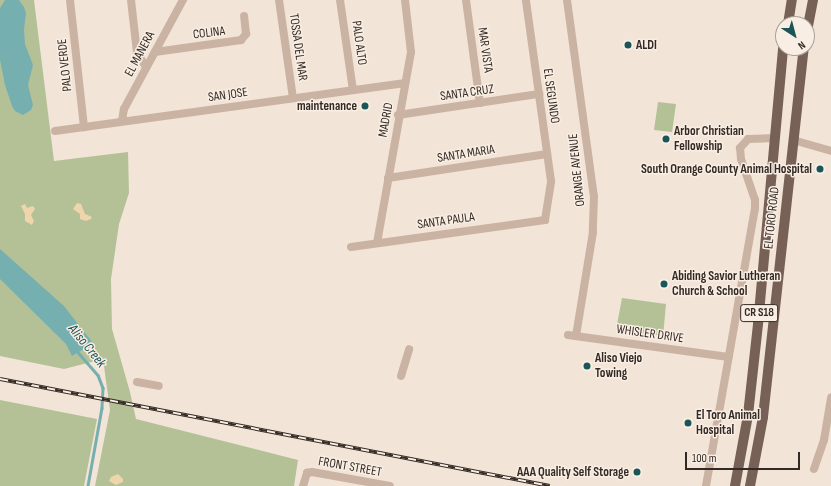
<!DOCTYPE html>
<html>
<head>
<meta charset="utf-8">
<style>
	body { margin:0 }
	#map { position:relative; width:831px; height:486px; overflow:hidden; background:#f2e4d7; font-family:"Sofia Sans Condensed",sans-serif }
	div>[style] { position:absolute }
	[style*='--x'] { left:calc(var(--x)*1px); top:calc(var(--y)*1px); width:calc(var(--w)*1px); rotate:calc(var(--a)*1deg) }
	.green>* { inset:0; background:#b4c197 }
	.sand>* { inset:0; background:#efd5ac }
	.water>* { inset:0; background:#76afaf }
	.stream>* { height:2.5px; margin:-1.25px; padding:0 1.25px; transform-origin:1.25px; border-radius:1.25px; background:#76afaf }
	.street>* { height:8px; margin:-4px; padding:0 4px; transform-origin:4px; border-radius:4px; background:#cab3a3 }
	.primary>* { height:10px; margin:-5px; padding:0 5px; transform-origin:5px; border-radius:5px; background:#776056 }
	.rail>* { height:4px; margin-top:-2px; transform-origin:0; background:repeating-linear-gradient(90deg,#f9eee3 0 8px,#342a25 0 16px); box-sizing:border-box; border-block:1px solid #342a25 }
	.dots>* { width:11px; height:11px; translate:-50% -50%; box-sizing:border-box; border:2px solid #f9eee3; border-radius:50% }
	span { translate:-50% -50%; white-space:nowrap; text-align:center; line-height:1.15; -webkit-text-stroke:3px #f9eee3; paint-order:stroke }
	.shield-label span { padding:1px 3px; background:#f9eee3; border:1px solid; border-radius:3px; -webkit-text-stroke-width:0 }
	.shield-label { font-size:12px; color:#342a25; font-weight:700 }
	.street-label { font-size:13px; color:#342a25 }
	.poi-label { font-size:13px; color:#342a25; font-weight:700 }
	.left { translate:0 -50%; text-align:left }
	.right { translate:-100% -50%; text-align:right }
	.water-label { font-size:14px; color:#1a5557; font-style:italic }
	.north { position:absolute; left:775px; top:16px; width:40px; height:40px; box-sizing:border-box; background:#f9eee3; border:1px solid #aaa097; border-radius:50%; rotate:144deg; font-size:11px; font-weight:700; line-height:16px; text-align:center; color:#342a25 }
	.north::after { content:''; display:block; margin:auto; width:14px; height:18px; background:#1a5557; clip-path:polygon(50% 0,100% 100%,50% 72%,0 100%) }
	.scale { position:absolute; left:685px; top:452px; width:115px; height:18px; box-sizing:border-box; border:2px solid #342a25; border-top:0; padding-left:5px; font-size:12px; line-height:14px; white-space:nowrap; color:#342a25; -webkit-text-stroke:3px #f9eee3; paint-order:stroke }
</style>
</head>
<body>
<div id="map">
	<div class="green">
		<div style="clip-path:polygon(0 0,34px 0,54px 161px,128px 152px,129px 193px,119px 224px,111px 279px,112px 329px,130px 392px,136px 419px,298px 460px,294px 486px,95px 486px,110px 410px,103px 359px,64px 369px,0 356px)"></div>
		<div style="clip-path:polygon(658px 102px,676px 104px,672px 132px,654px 130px)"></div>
		<div style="clip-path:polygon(622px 298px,666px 304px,663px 336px,616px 330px)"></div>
		<div style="clip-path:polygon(0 400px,97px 419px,84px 486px,0 486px)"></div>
	</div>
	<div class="sand">
		<div style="clip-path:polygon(77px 203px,81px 204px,85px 214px,92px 217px,91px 219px,86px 221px,80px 219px,80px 214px,73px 209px)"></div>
		<div style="clip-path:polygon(25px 204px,27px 208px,33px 206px,35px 209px,31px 215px,34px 221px,32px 225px,25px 221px,25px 214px,21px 206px)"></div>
		<div style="clip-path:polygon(118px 474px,123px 479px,123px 482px,116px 485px,109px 481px,111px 477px)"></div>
	</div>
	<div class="water">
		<div style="clip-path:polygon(5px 0,19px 0,24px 7px,26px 13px,24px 30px,25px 44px,33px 65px,28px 85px,33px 105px,31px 110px,23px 115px,15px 111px,12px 106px,5px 85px,0 60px,0 8px)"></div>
		<div style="clip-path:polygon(0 249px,64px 306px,92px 342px,90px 345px,72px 356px,66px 344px,0 279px)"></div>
	</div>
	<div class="stream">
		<div style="--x:77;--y:351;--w:32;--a:49"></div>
		<div style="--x:98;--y:375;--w:14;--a:69"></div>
		<div style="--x:103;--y:388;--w:20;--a:93"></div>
		<div style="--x:102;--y:408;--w:79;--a:100.2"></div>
	</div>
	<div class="street">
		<div style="--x:70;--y:0;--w:128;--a:83.7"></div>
		<div style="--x:131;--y:0;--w:53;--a:83.5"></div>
		<div style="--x:137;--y:53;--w:17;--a:57"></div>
		<div style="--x:279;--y:0;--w:99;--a:81.9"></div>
		<div style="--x:340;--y:0;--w:91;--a:81.8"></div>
		<div style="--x:466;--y:0;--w:104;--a:82.3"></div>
		<div style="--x:567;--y:0;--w:198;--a:82.2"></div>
		<div style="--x:594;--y:196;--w:36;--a:92"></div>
		<div style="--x:593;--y:232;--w:105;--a:99.3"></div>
		<div style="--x:155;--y:52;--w:87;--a:-7.9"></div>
		<div style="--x:241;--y:40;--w:8;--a:-50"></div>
		<div style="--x:246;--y:34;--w:18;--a:-96"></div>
		<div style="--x:398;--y:115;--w:143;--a:-8.5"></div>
		<div style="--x:122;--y:121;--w:12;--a:-81"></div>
		<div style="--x:124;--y:109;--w:124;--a:-61.6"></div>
		<div style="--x:55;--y:131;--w:352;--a:-7.8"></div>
		<div style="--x:793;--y:140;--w:40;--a:16"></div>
		<div style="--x:388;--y:178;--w:161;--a:-8.6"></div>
		<div style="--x:377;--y:243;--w:194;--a:-79.9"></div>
		<div style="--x:411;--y:52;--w:52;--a:-96.6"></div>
		<div style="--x:351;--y:247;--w:196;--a:-7.9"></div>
		<div style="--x:545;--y:220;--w:39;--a:-81"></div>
		<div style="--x:551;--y:181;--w:183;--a:-97.9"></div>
		<div style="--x:568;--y:335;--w:162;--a:7.8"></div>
		<div style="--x:401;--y:376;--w:28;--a:-73"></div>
		<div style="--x:137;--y:382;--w:22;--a:10"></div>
		<div style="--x:814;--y:469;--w:31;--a:-71"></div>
		<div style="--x:824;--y:440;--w:43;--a:-80.5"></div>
		<div style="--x:303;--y:486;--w:14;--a:-73"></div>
		<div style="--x:307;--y:473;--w:5;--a:-11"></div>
		<div style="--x:312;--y:472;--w:79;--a:10.2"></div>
		<div style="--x:706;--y:486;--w:281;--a:-80"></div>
		<div style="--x:755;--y:209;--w:9;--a:-90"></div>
		<div style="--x:755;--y:200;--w:43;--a:-108.9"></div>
		<div style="--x:741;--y:159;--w:11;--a:-95"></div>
		<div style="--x:740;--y:148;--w:12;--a:-48"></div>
		<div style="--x:748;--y:139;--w:27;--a:-2"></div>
	</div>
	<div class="primary">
		<div style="--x:788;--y:24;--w:24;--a:-81"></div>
		<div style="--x:807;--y:31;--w:32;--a:-79"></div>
		<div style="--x:735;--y:486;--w:72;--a:-79.6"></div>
		<div style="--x:748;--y:415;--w:92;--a:-83.7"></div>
		<div style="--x:758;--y:324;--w:277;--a:-84.8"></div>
		<div style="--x:750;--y:486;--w:70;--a:-79.3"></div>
		<div style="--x:763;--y:417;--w:371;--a:-83.7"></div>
	</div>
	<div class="rail">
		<div style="--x:0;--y:379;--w:560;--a:11.01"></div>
	</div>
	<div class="dots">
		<div style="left:628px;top:45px;background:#1a5557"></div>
		<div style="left:365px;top:106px;background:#1a5557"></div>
		<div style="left:666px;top:139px;background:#1a5557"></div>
		<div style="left:820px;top:169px;background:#1a5557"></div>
		<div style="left:664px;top:284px;background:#1a5557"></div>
		<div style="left:587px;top:366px;background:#1a5557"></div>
		<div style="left:688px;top:423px;background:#1a5557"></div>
		<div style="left:637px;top:472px;background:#1a5557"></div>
	</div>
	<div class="shield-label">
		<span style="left:759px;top:313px">CR S18</span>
	</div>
	<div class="street-label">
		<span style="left:209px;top:33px;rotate:-7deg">COLINA</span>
		<span style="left:359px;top:43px;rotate:82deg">PALO ALTO</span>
		<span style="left:298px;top:47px;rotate:82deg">TOSSA DEL MAR</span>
		<span style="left:485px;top:50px;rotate:82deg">MAR VISTA</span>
		<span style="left:140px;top:54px;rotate:-62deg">EL MANERA</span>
		<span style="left:65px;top:65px;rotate:-96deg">PALO VERDE</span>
		<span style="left:467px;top:93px;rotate:-8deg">SANTA CRUZ</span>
		<span style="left:228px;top:95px;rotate:-8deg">SAN JOSE</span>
		<span style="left:551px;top:96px;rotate:82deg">EL SEGUNDO</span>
		<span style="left:386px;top:120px;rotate:-80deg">MADRID</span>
		<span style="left:466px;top:154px;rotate:-9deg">SANTA MARIA</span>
		<span style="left:577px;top:170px;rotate:-96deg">ORANGE AVENUE</span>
		<span style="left:772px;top:218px;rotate:-84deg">EL TORO ROAD</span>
		<span style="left:446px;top:221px;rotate:-8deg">SANTA PAULA</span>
		<span style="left:650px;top:334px;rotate:8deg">WHISLER DRIVE</span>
		<span style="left:350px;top:467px;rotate:10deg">FRONT STREET</span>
	</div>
	<div class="poi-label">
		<span class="left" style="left:636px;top:45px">ALDI</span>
		<span class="right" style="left:357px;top:106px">maintenance</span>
		<span class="left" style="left:674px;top:139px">Arbor Christian<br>Fellowship</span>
		<span class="right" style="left:812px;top:169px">South Orange County Animal Hospital</span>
		<span class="left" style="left:672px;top:284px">Abiding Savior Lutheran<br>Church &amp; School</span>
		<span class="left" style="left:595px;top:366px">Aliso Viejo<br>Towing</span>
		<span class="left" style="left:696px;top:423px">El Toro Animal<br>Hospital</span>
		<span class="right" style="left:629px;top:472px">AAA Quality Self Storage</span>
	</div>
	<div class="water-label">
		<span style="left:87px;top:346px;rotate:51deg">Aliso Creek</span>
	</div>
	<div class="north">N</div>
	<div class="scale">100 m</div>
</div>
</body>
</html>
